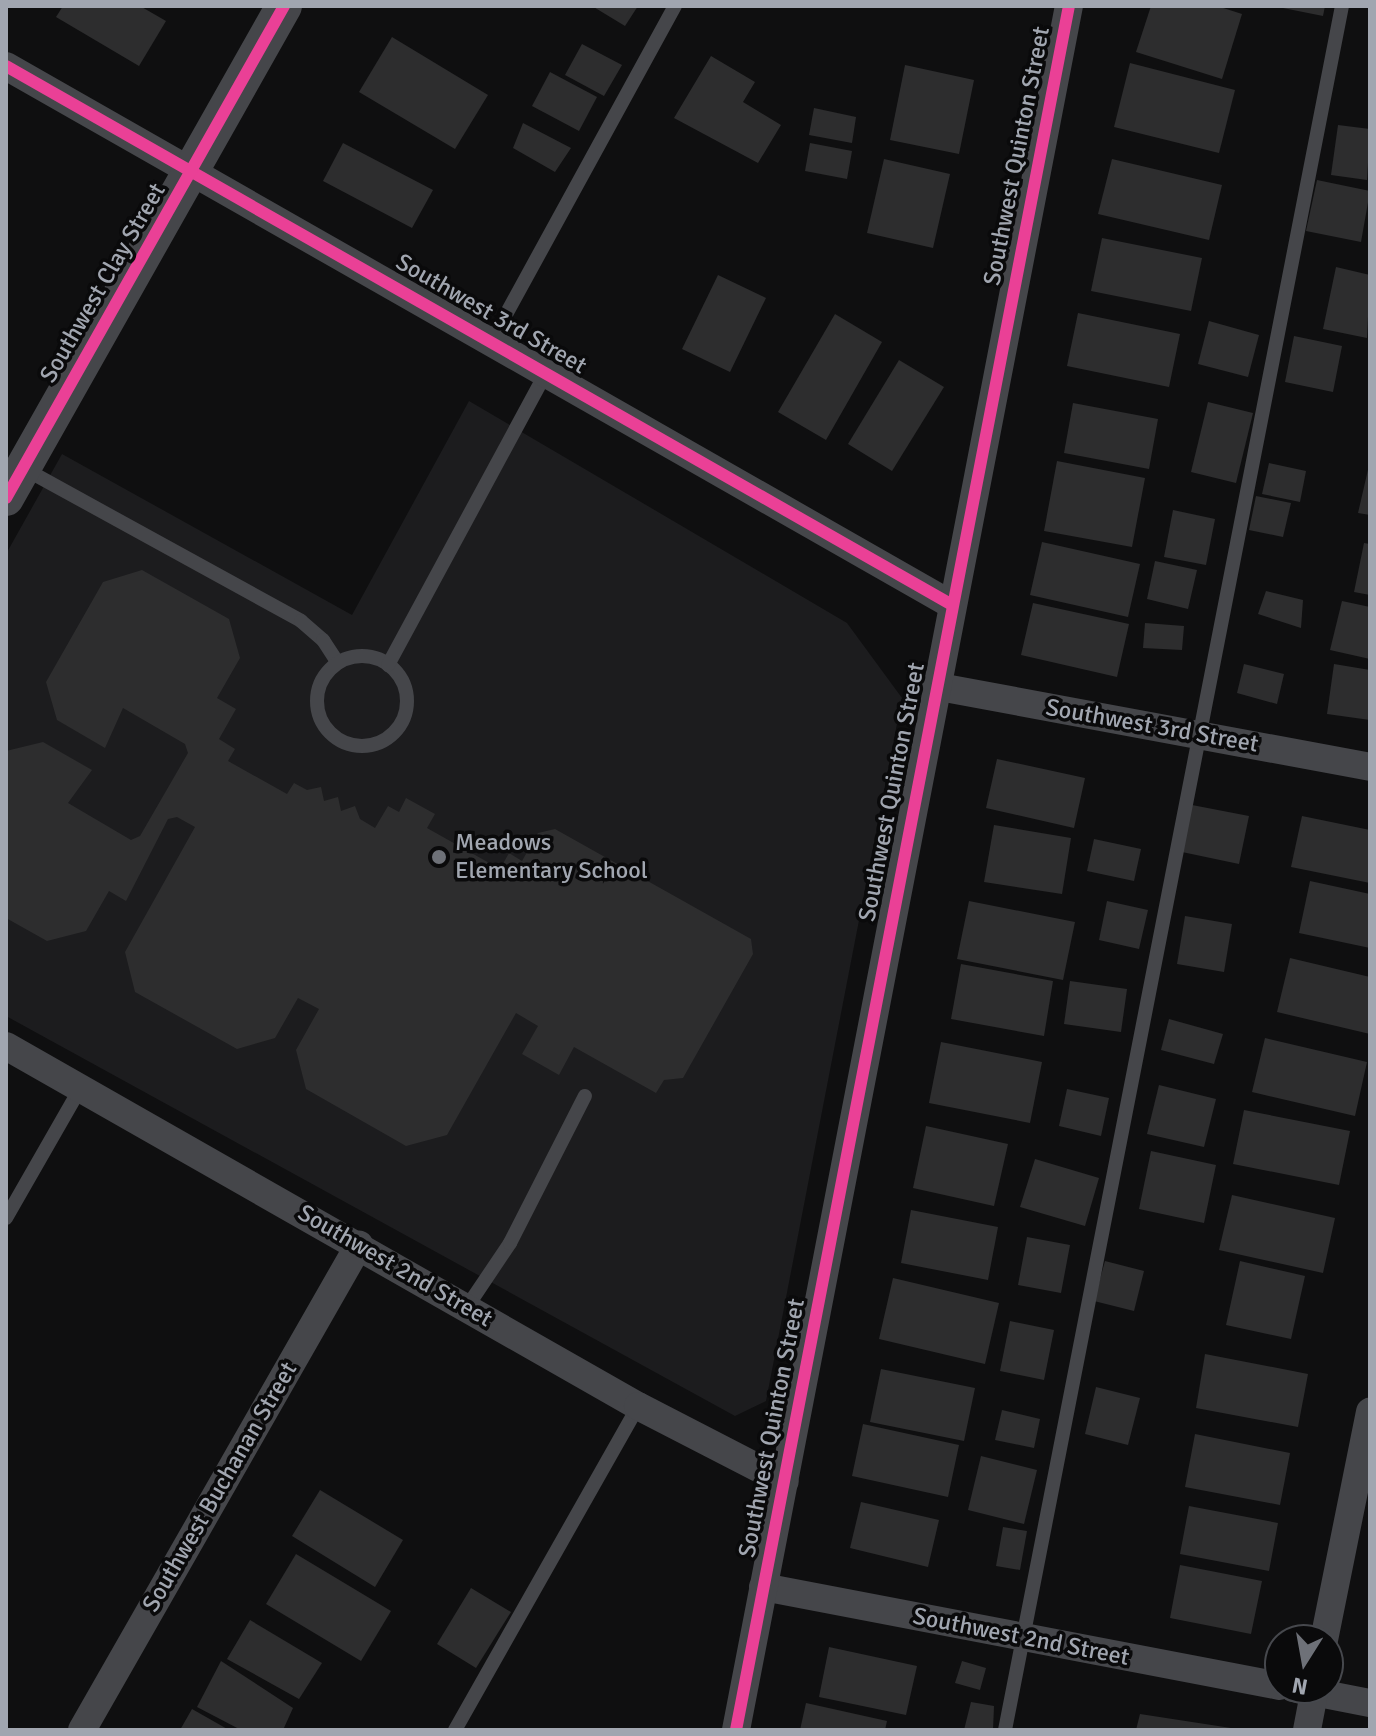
<!DOCTYPE html>
<html>
<head>
<meta charset="utf-8">
<style>
	body { margin:0 }
	#map { position:relative; width:1376px; height:1736px; overflow:hidden; background:#0f0f10; font-family:Signika,sans-serif }
	div>[style] { position:absolute }
	[style*='--x'] { left:calc(var(--x)*1px); top:calc(var(--y)*1px); width:calc(var(--w)*1px); rotate:calc(var(--a)*1deg) }
	.built>* { inset:0; background:#1c1c1e }
	.building>* { inset:0; background:#2d2d2e }
	.service>* { height:14px; margin:-7px; padding:0 7px; transform-origin:7px; border-radius:7px; background:#45464a }
	.service>.ring { margin:-7px; padding:0; box-sizing:content-box; background:none; border:14px solid #45464a; border-radius:50% }
	.minor>* { height:28px; margin:-14px; padding:0 14px; transform-origin:14px; border-radius:14px; background:#45464a }
	.tertiary>* { height:36px; margin:-18px; padding:0 18px; transform-origin:18px; border-radius:18px; background:#45464a }
	.cycleway>* { height:12px; margin:-6px; padding:0 6px; transform-origin:6px; border-radius:6px; background:#ea4096 }
	.dots>* { width:22px; height:22px; translate:-50% -50%; box-sizing:border-box; border:4px solid #0a0a0b; border-radius:50% }
	span { translate:-50% -50%; white-space:nowrap; text-align:center; line-height:1.15; -webkit-text-stroke:7px #0a0a0b; paint-order:stroke }
	.street-label { font-size:24px; color:#a1a6b0 }
	.poi-label { font-size:24px; color:#a1a6b0 }
	.left { translate:0 -50%; text-align:left }
	.frame { position:absolute; inset:0; border:8px solid #a1a6b0; pointer-events:none }
	.north { position:absolute; left:1264px; top:1624px; width:80px; height:80px; box-sizing:border-box; background:#0a0a0b; border:2px solid #46484d; border-radius:50%; rotate:191deg; font-size:22px; font-weight:700; line-height:32px; text-align:center; color:#a1a6b0 }
	.north::after { content:''; display:block; margin:auto; width:28px; height:36px; background:#6e7178; clip-path:polygon(50% 0,100% 100%,50% 72%,0 100%) }
</style>
</head>
<body>
<div id="map">
	<div class="built">
		<div style="clip-path:polygon(469px 401px,847px 623px,902px 698px,766px 1401px,735px 1416px,6px 1016px,6px 554px,62px 454px,352px 615px)"></div>
	</div>
	<div class="building">
		<div style="clip-path:polygon(63px 6px,140px 6px,166px 21px,139px 66px,56px 17px)"></div>
		<div style="clip-path:polygon(592px 6px,638px 6px,625px 26px)"></div>
		<div style="clip-path:polygon(1151px 6px,1217px 6px,1242px 14px,1222px 79px,1136px 52px)"></div>
		<div style="clip-path:polygon(1273px 6px,1325px 6px,1323px 16px)"></div>
		<div style="clip-path:polygon(392px 37px,488px 95px,455px 149px,359px 92px)"></div>
		<div style="clip-path:polygon(582px 44px,622px 65px,604px 96px,565px 75px)"></div>
		<div style="clip-path:polygon(711px 56px,755px 82px,743px 102px,781px 125px,758px 163px,674px 118px)"></div>
		<div style="clip-path:polygon(1130px 63px,1235px 90px,1219px 153px,1114px 127px)"></div>
		<div style="clip-path:polygon(905px 65px,974px 80px,959px 154px,890px 140px)"></div>
		<div style="clip-path:polygon(550px 72px,597px 97px,579px 131px,532px 106px)"></div>
		<div style="clip-path:polygon(814px 108px,856px 117px,852px 143px,809px 135px)"></div>
		<div style="clip-path:polygon(523px 123px,571px 148px,555px 172px,513px 148px)"></div>
		<div style="clip-path:polygon(1338px 125px,1370px 129px,1367px 180px,1331px 175px)"></div>
		<div style="clip-path:polygon(343px 143px,433px 190px,412px 228px,323px 181px)"></div>
		<div style="clip-path:polygon(810px 143px,852px 151px,847px 179px,805px 171px)"></div>
		<div style="clip-path:polygon(884px 159px,950px 174px,933px 248px,867px 233px)"></div>
		<div style="clip-path:polygon(1112px 159px,1222px 185px,1209px 240px,1098px 214px)"></div>
		<div style="clip-path:polygon(1317px 180px,1370px 191px,1361px 242px,1306px 231px)"></div>
		<div style="clip-path:polygon(1102px 238px,1202px 258px,1191px 311px,1091px 291px)"></div>
		<div style="clip-path:polygon(1336px 267px,1370px 275px,1367px 338px,1323px 329px)"></div>
		<div style="clip-path:polygon(718px 275px,766px 298px,730px 372px,682px 349px)"></div>
		<div style="clip-path:polygon(1078px 313px,1180px 334px,1169px 387px,1067px 366px)"></div>
		<div style="clip-path:polygon(835px 314px,882px 342px,826px 440px,778px 412px)"></div>
		<div style="clip-path:polygon(1209px 321px,1259px 335px,1248px 377px,1198px 364px)"></div>
		<div style="clip-path:polygon(1294px 336px,1342px 346px,1333px 392px,1285px 382px)"></div>
		<div style="clip-path:polygon(899px 360px,944px 387px,892px 471px,848px 444px)"></div>
		<div style="clip-path:polygon(1208px 402px,1253px 413px,1236px 483px,1191px 472px)"></div>
		<div style="clip-path:polygon(1073px 403px,1158px 419px,1149px 469px,1064px 453px)"></div>
		<div style="clip-path:polygon(1057px 461px,1145px 478px,1132px 547px,1044px 531px)"></div>
		<div style="clip-path:polygon(1370px 461px,1370px 515px,1358px 513px)"></div>
		<div style="clip-path:polygon(1269px 463px,1306px 471px,1300px 502px,1262px 494px)"></div>
		<div style="clip-path:polygon(1256px 496px,1291px 503px,1283px 537px,1249px 530px)"></div>
		<div style="clip-path:polygon(1173px 510px,1215px 519px,1206px 565px,1164px 557px)"></div>
		<div style="clip-path:polygon(1042px 542px,1140px 564px,1128px 617px,1030px 595px)"></div>
		<div style="clip-path:polygon(1364px 543px,1370px 544px,1370px 595px,1354px 592px)"></div>
		<div style="clip-path:polygon(1155px 561px,1197px 570px,1188px 609px,1147px 599px)"></div>
		<div style="clip-path:polygon(142px 570px,229px 619px,240px 658px,217px 698px,236px 709px,219px 739px,235px 749px,228px 761px,287px 794px,294px 783px,307px 790px,321px 787px,324px 801px,338px 797px,341px 811px,355px 806px,360px 819px,375px 828px,388px 806px,399px 812px,406px 798px,435px 814px,427px 828px,500px 869px,509px 853px,522px 861px,538px 833px,555px 829px,751px 939px,753px 954px,683px 1078px,664px 1080px,656px 1093px,574px 1047px,559px 1075px,522px 1054px,538px 1026px,516px 1013px,447px 1135px,406px 1146px,306px 1089px,296px 1050px,319px 1009px,298px 998px,275px 1038px,237px 1049px,135px 992px,125px 952px,195px 827px,177px 817px,168px 819px,126px 901px,109px 891px,86px 931px,47px 941px,6px 918px,6px 751px,43px 742px,92px 770px,68px 803px,131px 840px,140px 836px,188px 753px,185px 744px,123px 708px,105px 748px,57px 720px,46px 682px,103px 582px)"></div>
		<div style="clip-path:polygon(1266px 591px,1303px 600px,1301px 628px,1258px 614px)"></div>
		<div style="clip-path:polygon(1342px 601px,1370px 607px,1370px 659px,1330px 650px)"></div>
		<div style="clip-path:polygon(1033px 603px,1129px 624px,1117px 677px,1021px 655px)"></div>
		<div style="clip-path:polygon(1145px 623px,1184px 626px,1182px 650px,1143px 648px)"></div>
		<div style="clip-path:polygon(1244px 664px,1284px 674px,1277px 704px,1237px 693px)"></div>
		<div style="clip-path:polygon(1334px 664px,1370px 670px,1370px 720px,1327px 714px)"></div>
		<div style="clip-path:polygon(997px 759px,1085px 778px,1074px 828px,986px 808px)"></div>
		<div style="clip-path:polygon(1192px 805px,1249px 816px,1239px 864px,1182px 852px)"></div>
		<div style="clip-path:polygon(1302px 816px,1370px 830px,1370px 883px,1291px 867px)"></div>
		<div style="clip-path:polygon(994px 825px,1071px 838px,1062px 894px,984px 882px)"></div>
		<div style="clip-path:polygon(1094px 839px,1141px 849px,1134px 881px,1087px 871px)"></div>
		<div style="clip-path:polygon(1310px 881px,1370px 894px,1370px 948px,1299px 933px)"></div>
		<div style="clip-path:polygon(969px 901px,1075px 922px,1063px 980px,957px 959px)"></div>
		<div style="clip-path:polygon(1107px 901px,1148px 910px,1139px 949px,1099px 940px)"></div>
		<div style="clip-path:polygon(1185px 916px,1232px 924px,1224px 972px,1177px 964px)"></div>
		<div style="clip-path:polygon(1290px 958px,1370px 977px,1370px 1034px,1277px 1012px)"></div>
		<div style="clip-path:polygon(961px 964px,1053px 981px,1044px 1036px,951px 1019px)"></div>
		<div style="clip-path:polygon(1070px 981px,1127px 989px,1121px 1032px,1064px 1024px)"></div>
		<div style="clip-path:polygon(1169px 1019px,1223px 1034px,1214px 1064px,1161px 1050px)"></div>
		<div style="clip-path:polygon(1265px 1038px,1367px 1062px,1355px 1116px,1252px 1092px)"></div>
		<div style="clip-path:polygon(941px 1042px,1042px 1062px,1030px 1123px,929px 1103px)"></div>
		<div style="clip-path:polygon(1159px 1085px,1216px 1099px,1204px 1147px,1147px 1134px)"></div>
		<div style="clip-path:polygon(1067px 1089px,1109px 1098px,1101px 1136px,1059px 1126px)"></div>
		<div style="clip-path:polygon(1244px 1110px,1350px 1131px,1339px 1185px,1233px 1164px)"></div>
		<div style="clip-path:polygon(926px 1126px,1008px 1144px,994px 1206px,913px 1188px)"></div>
		<div style="clip-path:polygon(1151px 1151px,1216px 1165px,1204px 1223px,1139px 1209px)"></div>
		<div style="clip-path:polygon(1035px 1159px,1099px 1178px,1085px 1226px,1020px 1207px)"></div>
		<div style="clip-path:polygon(1232px 1195px,1335px 1218px,1323px 1273px,1219px 1250px)"></div>
		<div style="clip-path:polygon(911px 1210px,998px 1227px,988px 1280px,901px 1263px)"></div>
		<div style="clip-path:polygon(1027px 1237px,1070px 1245px,1061px 1293px,1018px 1285px)"></div>
		<div style="clip-path:polygon(1105px 1261px,1144px 1271px,1134px 1311px,1094px 1301px)"></div>
		<div style="clip-path:polygon(1240px 1261px,1305px 1276px,1291px 1339px,1226px 1325px)"></div>
		<div style="clip-path:polygon(893px 1278px,999px 1303px,985px 1364px,879px 1339px)"></div>
		<div style="clip-path:polygon(1010px 1321px,1054px 1330px,1044px 1380px,1000px 1371px)"></div>
		<div style="clip-path:polygon(1205px 1354px,1308px 1374px,1298px 1427px,1196px 1408px)"></div>
		<div style="clip-path:polygon(881px 1369px,975px 1388px,964px 1441px,870px 1422px)"></div>
		<div style="clip-path:polygon(1096px 1387px,1140px 1398px,1128px 1445px,1085px 1434px)"></div>
		<div style="clip-path:polygon(1002px 1410px,1040px 1419px,1034px 1448px,995px 1440px)"></div>
		<div style="clip-path:polygon(863px 1424px,959px 1445px,948px 1497px,852px 1476px)"></div>
		<div style="clip-path:polygon(1195px 1434px,1290px 1453px,1280px 1505px,1185px 1487px)"></div>
		<div style="clip-path:polygon(981px 1456px,1037px 1470px,1024px 1524px,968px 1510px)"></div>
		<div style="clip-path:polygon(320px 1490px,403px 1540px,375px 1587px,292px 1536px)"></div>
		<div style="clip-path:polygon(861px 1502px,939px 1520px,928px 1567px,850px 1548px)"></div>
		<div style="clip-path:polygon(1189px 1506px,1278px 1523px,1269px 1571px,1180px 1554px)"></div>
		<div style="clip-path:polygon(1003px 1527px,1027px 1531px,1020px 1570px,996px 1566px)"></div>
		<div style="clip-path:polygon(296px 1554px,391px 1611px,361px 1661px,266px 1604px)"></div>
		<div style="clip-path:polygon(1180px 1565px,1262px 1581px,1251px 1634px,1170px 1618px)"></div>
		<div style="clip-path:polygon(471px 1588px,511px 1612px,476px 1668px,437px 1644px)"></div>
		<div style="clip-path:polygon(250px 1620px,322px 1663px,299px 1699px,227px 1659px)"></div>
		<div style="clip-path:polygon(829px 1647px,917px 1666px,906px 1715px,819px 1697px)"></div>
		<div style="clip-path:polygon(221px 1661px,293px 1708px,283px 1730px,241px 1730px,197px 1707px)"></div>
		<div style="clip-path:polygon(962px 1661px,986px 1668px,980px 1690px,955px 1683px)"></div>
		<div style="clip-path:polygon(971px 1702px,994px 1706px,993px 1730px,964px 1730px)"></div>
		<div style="clip-path:polygon(806px 1703px,887px 1721px,885px 1730px,800px 1730px)"></div>
		<div style="clip-path:polygon(192px 1709px,229px 1730px,180px 1730px)"></div>
		<div style="clip-path:polygon(1140px 1714px,1231px 1728px,1231px 1730px,1136px 1730px)"></div>
	</div>
	<div class="service">
		<div style="--x:492;--y:340;--w:381;--a:-61.3"></div>
		<div style="--x:23;--y:468;--w:317;--a:28.8"></div>
		<div style="--x:301;--y:621;--w:29;--a:41"></div>
		<div style="--x:323;--y:640;--w:27;--a:57"></div>
		<div class="ring" style="left:317px;top:656px;width:76px;height:76px"></div>
		<div style="--x:388;--y:665;--w:334;--a:-61.6"></div>
		<div style="--x:6;--y:1218;--w:151;--a:-60.2"></div>
		<div style="--x:467;--y:1307;--w:77;--a:-56.1"></div>
		<div style="--x:510;--y:1243;--w:165;--a:-63"></div>
		<div style="--x:455;--y:1730;--w:372;--a:-60.5"></div>
		<div style="--x:1005;--y:1730;--w:1757;--a:-78.94"></div>
	</div>
	<div class="minor">
		<div style="--x:6;--y:66;--w:1089;--a:29.67"></div>
		<div style="--x:934;--y:686;--w:443;--a:10.5"></div>
		<div style="--x:6;--y:1046;--w:727;--a:29.67"></div>
		<div style="--x:638;--y:1406;--w:165;--a:27.3"></div>
		<div style="--x:763;--y:1587;--w:526;--a:10.84"></div>
		<div style="--x:1324;--y:1640;--w:233;--a:-78.6"></div>
		<div style="--x:1293;--y:1688;--w:78;--a:11"></div>
		<div style="--x:82;--y:1730;--w:559;--a:-60.27"></div>
		<div style="--x:736;--y:1730;--w:1756;--a:-79.07"></div>
		<div style="--x:1307;--y:1730;--w:43;--a:-79.2"></div>
	</div>
	<div class="tertiary">
		<div style="--x:6;--y:498;--w:565;--a:-60.53"></div>
	</div>
	<div class="cycleway">
		<div style="--x:6;--y:66;--w:1089;--a:29.67"></div>
		<div style="--x:6;--y:498;--w:565;--a:-60.53"></div>
		<div style="--x:736;--y:1730;--w:1756;--a:-79.07"></div>
	</div>
	<div class="dots">
		<div style="left:439px;top:857px;background:#6e7178"></div>
	</div>
	<div class="street-label">
		<span style="left:1017px;top:156px;rotate:-79deg">Southwest Quinton Street</span>
		<span style="left:103px;top:283px;rotate:-60deg">Southwest Clay Street</span>
		<span style="left:491px;top:314px;rotate:30deg">Southwest 3rd Street</span>
		<span style="left:1152px;top:726px;rotate:10deg">Southwest 3rd Street</span>
		<span style="left:892px;top:792px;rotate:-79deg">Southwest Quinton Street</span>
		<span style="left:395px;top:1266px;rotate:30deg">Southwest 2nd Street</span>
		<span style="left:772px;top:1428px;rotate:-79deg">Southwest Quinton Street</span>
		<span style="left:220px;top:1487px;rotate:-60deg">Southwest Buchanan Street</span>
		<span style="left:1021px;top:1637px;rotate:11deg">Southwest 2nd Street</span>
	</div>
	<div class="poi-label">
		<span class="left" style="left:455px;top:857px">Meadows<br>Elementary School</span>
	</div>
	<div class="frame"></div>
	<div class="north">N</div>
</div>
</body>
</html>
